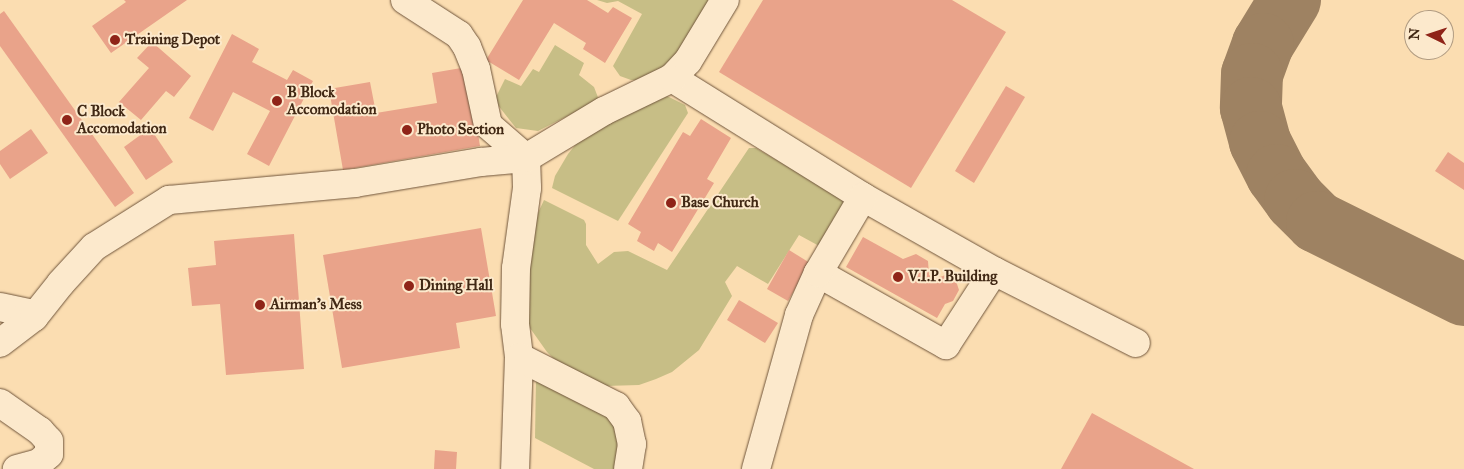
<!DOCTYPE html>
<html>
<head>
<meta charset="utf-8">
<style>
	body { margin:0 }
	#map { position:relative; width:1464px; height:469px; overflow:hidden; background:#fbddb1; font-family:"IM FELL Great Primer",serif }
	div>[style] { position:absolute }
	[style*='--x'] { left:calc(var(--x)*1px); top:calc(var(--y)*1px); width:calc(var(--w)*1px); rotate:calc(var(--a)*1deg) }
	.green>* { inset:0; background:#c7be86 }
	.taxiway>* { height:62px; margin:-31px; padding:0 31px; transform-origin:31px; border-radius:31px; background:#9e8262 }
	.building>* { inset:0; background:#e9a38a }
	.roads { filter:drop-shadow(0 0 1px #70553b) drop-shadow(0 0 1px #70553b) }
	.minor>* { height:28px; margin:-14px; padding:0 14px; transform-origin:14px; border-radius:14px; background:#fce9cc }
	.dots>* { width:14px; height:14px; translate:-50% -50%; box-sizing:border-box; border:2px solid #fce9cc; border-radius:50% }
	span { translate:-50% -50%; white-space:nowrap; text-align:center; line-height:1.15; -webkit-text-stroke:4px #fce9cc; paint-order:stroke }
	.poi-label { font-size:15px; color:#412814; font-weight:700 }
	.left { translate:0 -50%; text-align:left }
	.north { position:absolute; left:1404px; top:10px; width:50px; height:50px; box-sizing:border-box; background:#fce9cc; border:1px solid #b19c82; border-radius:50%; rotate:274deg; font-size:14px; font-weight:700; line-height:20px; text-align:center; color:#412814 }
	.north::after { content:''; display:block; margin:auto; width:18px; height:22px; background:#8f2418; clip-path:polygon(50% 0,100% 100%,50% 72%,0 100%) }
</style>
</head>
<body>
<div id="map">
	<div class="green">
		<div style="clip-path:polygon(597px 0,712px 0,667px 68px,640px 80px,631px 80px,620px 76px,613px 66px,642px 14px,618px 1px,607px 3px)"></div>
		<div style="clip-path:polygon(555px 45px,584px 63px,579px 75px,594px 87px,599px 100px,538px 131px,516px 128px,497px 104px,496px 97px,505px 79px,521px 86px,533px 69px,539px 72px)"></div>
		<div style="clip-path:polygon(659px 95px,667px 96px,685px 105px,688px 113px,618px 221px,552px 188px,555px 176px,568px 154px,581px 138px)"></div>
		<div style="clip-path:polygon(749px 148px,756px 148px,847px 201px,821px 247px,799px 235px,768px 284px,737px 266px,725px 282px,732px 296px,699px 350px,672px 372px,656px 379px,639px 385px,605px 386px,556px 361px,547px 352px,525px 321px,532px 243px,538px 213px,544px 200px,584px 220px,586px 224px,586px 245px,598px 264px,614px 252px,628px 251px,667px 270px)"></div>
		<div style="clip-path:polygon(536px 378px,609px 416px,619px 433px,618px 469px,594px 469px,535px 438px)"></div>
	</div>
	<div class="taxiway">
		<div style="--x:1290;--y:0;--w:52;--a:121.5"></div>
		<div style="--x:1263;--y:44;--w:32;--a:110"></div>
		<div style="--x:1252;--y:74;--w:34;--a:92"></div>
		<div style="--x:1251;--y:108;--w:35;--a:75"></div>
		<div style="--x:1260;--y:142;--w:37;--a:63"></div>
		<div style="--x:1277;--y:175;--w:31;--a:54"></div>
		<div style="--x:1295;--y:200;--w:31;--a:45"></div>
		<div style="--x:1317;--y:222;--w:164;--a:26.4"></div>
	</div>
	<div class="building">
		<div style="clip-path:polygon(124px 0,187px 0,111px 53px,92px 26px,126px 2px)"></div>
		<div style="clip-path:polygon(523px 0,587px 0,608px 13px,613px 7px,632px 18px,605px 63px,583px 49px,586px 43px,554px 23px,519px 80px,486px 60px)"></div>
		<div style="clip-path:polygon(763px 0,952px 0,1006px 32px,911px 188px,719px 72px)"></div>
		<div style="clip-path:polygon(4px 11px,134px 193px,115px 207px,0 46px,0 14px)"></div>
		<div style="clip-path:polygon(232px 34px,259px 49px,252px 62px,287px 80px,293px 70px,313px 81px,269px 166px,247px 154px,270px 111px,233px 92px,213px 131px,189px 118px)"></div>
		<div style="clip-path:polygon(152px 42px,191px 76px,174px 97px,166px 91px,141px 120px,119px 102px,149px 68px,137px 58px)"></div>
		<div style="clip-path:polygon(467px 67px,480px 146px,343px 170px,329px 89px,370px 82px,376px 113px,437px 103px,432px 73px)"></div>
		<div style="clip-path:polygon(1006px 86px,1025px 97px,974px 183px,955px 171px)"></div>
		<div style="clip-path:polygon(701px 119px,731px 138px,707px 179px,714px 183px,672px 252px,658px 243px,654px 251px,637px 241px,641px 232px,628px 224px,683px 132px,690px 136px)"></div>
		<div style="clip-path:polygon(150px 128px,173px 162px,146px 180px,124px 147px)"></div>
		<div style="clip-path:polygon(31px 129px,48px 153px,10px 179px,0 164px,0 151px)"></div>
		<div style="clip-path:polygon(1448px 152px,1464px 163px,1464px 190px,1435px 171px)"></div>
		<div style="clip-path:polygon(481px 228px,496px 316px,456px 323px,460px 348px,342px 368px,323px 255px)"></div>
		<div style="clip-path:polygon(294px 234px,304px 369px,226px 375px,220px 304px,192px 306px,188px 268px,216px 265px,214px 241px)"></div>
		<div style="clip-path:polygon(863px 237px,903px 259px,916px 254px,928px 261px,929px 275px,935px 279px,948px 274px,956px 281px,959px 290px,953px 301px,945px 304px,937px 318px,846px 267px)"></div>
		<div style="clip-path:polygon(789px 250px,810px 263px,788px 301px,767px 289px)"></div>
		<div style="clip-path:polygon(739px 300px,778px 323px,765px 343px,727px 320px)"></div>
		<div style="clip-path:polygon(1092px 413px,1194px 469px,1061px 469px)"></div>
		<div style="clip-path:polygon(435px 450px,457px 452px,456px 469px,434px 469px)"></div>
	</div>
	<div class="roads">
		<div class="minor">
			<div style="--x:405;--y:0;--w:64;--a:32.9"></div>
			<div style="--x:459;--y:35;--w:14;--a:56"></div>
			<div style="--x:467;--y:47;--w:24;--a:68"></div>
			<div style="--x:476;--y:69;--w:57;--a:77.9"></div>
			<div style="--x:488;--y:125;--w:50;--a:41"></div>
			<div style="--x:526;--y:158;--w:30;--a:88"></div>
			<div style="--x:527;--y:188;--w:81;--a:97.8"></div>
			<div style="--x:516;--y:268;--w:56;--a:91"></div>
			<div style="--x:515;--y:324;--w:33;--a:83"></div>
			<div style="--x:519;--y:357;--w:112;--a:92"></div>
			<div style="--x:672;--y:78;--w:225;--a:31.9"></div>
			<div style="--x:863;--y:197;--w:150;--a:29.5"></div>
			<div style="--x:994;--y:271;--w:159;--a:26.9"></div>
			<div style="--x:818;--y:273;--w:147;--a:29.4"></div>
			<div style="--x:946;--y:345;--w:88;--a:-57"></div>
			<div style="--x:0;--y:307;--w:29;--a:12"></div>
			<div style="--x:28;--y:313;--w:7;--a:34"></div>
			<div style="--x:0;--y:343;--w:43;--a:-37.4"></div>
			<div style="--x:34;--y:317;--w:43;--a:-51.5"></div>
			<div style="--x:61;--y:283;--w:49;--a:-47.5"></div>
			<div style="--x:94;--y:247;--w:89;--a:-32.1"></div>
			<div style="--x:169;--y:200;--w:187;--a:-5.2"></div>
			<div style="--x:355;--y:183;--w:128;--a:-9.5"></div>
			<div style="--x:481;--y:162;--w:45;--a:-5.1"></div>
			<div style="--x:526;--y:158;--w:91;--a:-31.1"></div>
			<div style="--x:604;--y:111;--w:76;--a:-25.9"></div>
			<div style="--x:672;--y:78;--w:23;--a:-47"></div>
			<div style="--x:688;--y:61;--w:71;--a:-58.8"></div>
			<div style="--x:519;--y:357;--w:109;--a:26.8"></div>
			<div style="--x:616;--y:406;--w:19;--a:54"></div>
			<div style="--x:627;--y:421;--w:24;--a:78"></div>
			<div style="--x:632;--y:444;--w:25;--a:99"></div>
			<div style="--x:0;--y:403;--w:49;--a:35"></div>
			<div style="--x:40;--y:431;--w:13;--a:48"></div>
			<div style="--x:49;--y:441;--w:13;--a:90"></div>
			<div style="--x:49;--y:454;--w:13;--a:138"></div>
			<div style="--x:39;--y:463;--w:23;--a:165"></div>
			<div style="--x:756;--y:469;--w:160;--a:-74.4"></div>
			<div style="--x:799;--y:315;--w:46;--a:-65.7"></div>
			<div style="--x:818;--y:273;--w:88;--a:-59.4"></div>
		</div>
	</div>
	<div class="dots">
		<div style="left:115px;top:40px;background:#8f2418"></div>
		<div style="left:277px;top:101px;background:#8f2418"></div>
		<div style="left:67px;top:120px;background:#8f2418"></div>
		<div style="left:407px;top:130px;background:#8f2418"></div>
		<div style="left:671px;top:203px;background:#8f2418"></div>
		<div style="left:898px;top:277px;background:#8f2418"></div>
		<div style="left:409px;top:286px;background:#8f2418"></div>
		<div style="left:260px;top:305px;background:#8f2418"></div>
	</div>
	<div class="poi-label">
		<span class="left" style="left:125px;top:40px">Training Depot</span>
		<span class="left" style="left:287px;top:101px">B Block<br>Accomodation</span>
		<span class="left" style="left:77px;top:120px">C Block<br>Accomodation</span>
		<span class="left" style="left:417px;top:130px">Photo Section</span>
		<span class="left" style="left:681px;top:203px">Base Church</span>
		<span class="left" style="left:908px;top:277px">V.I.P. Building</span>
		<span class="left" style="left:419px;top:286px">Dining Hall</span>
		<span class="left" style="left:270px;top:305px">Airman's Mess</span>
	</div>
	<div class="north">N</div>
</div>
</body>
</html>
